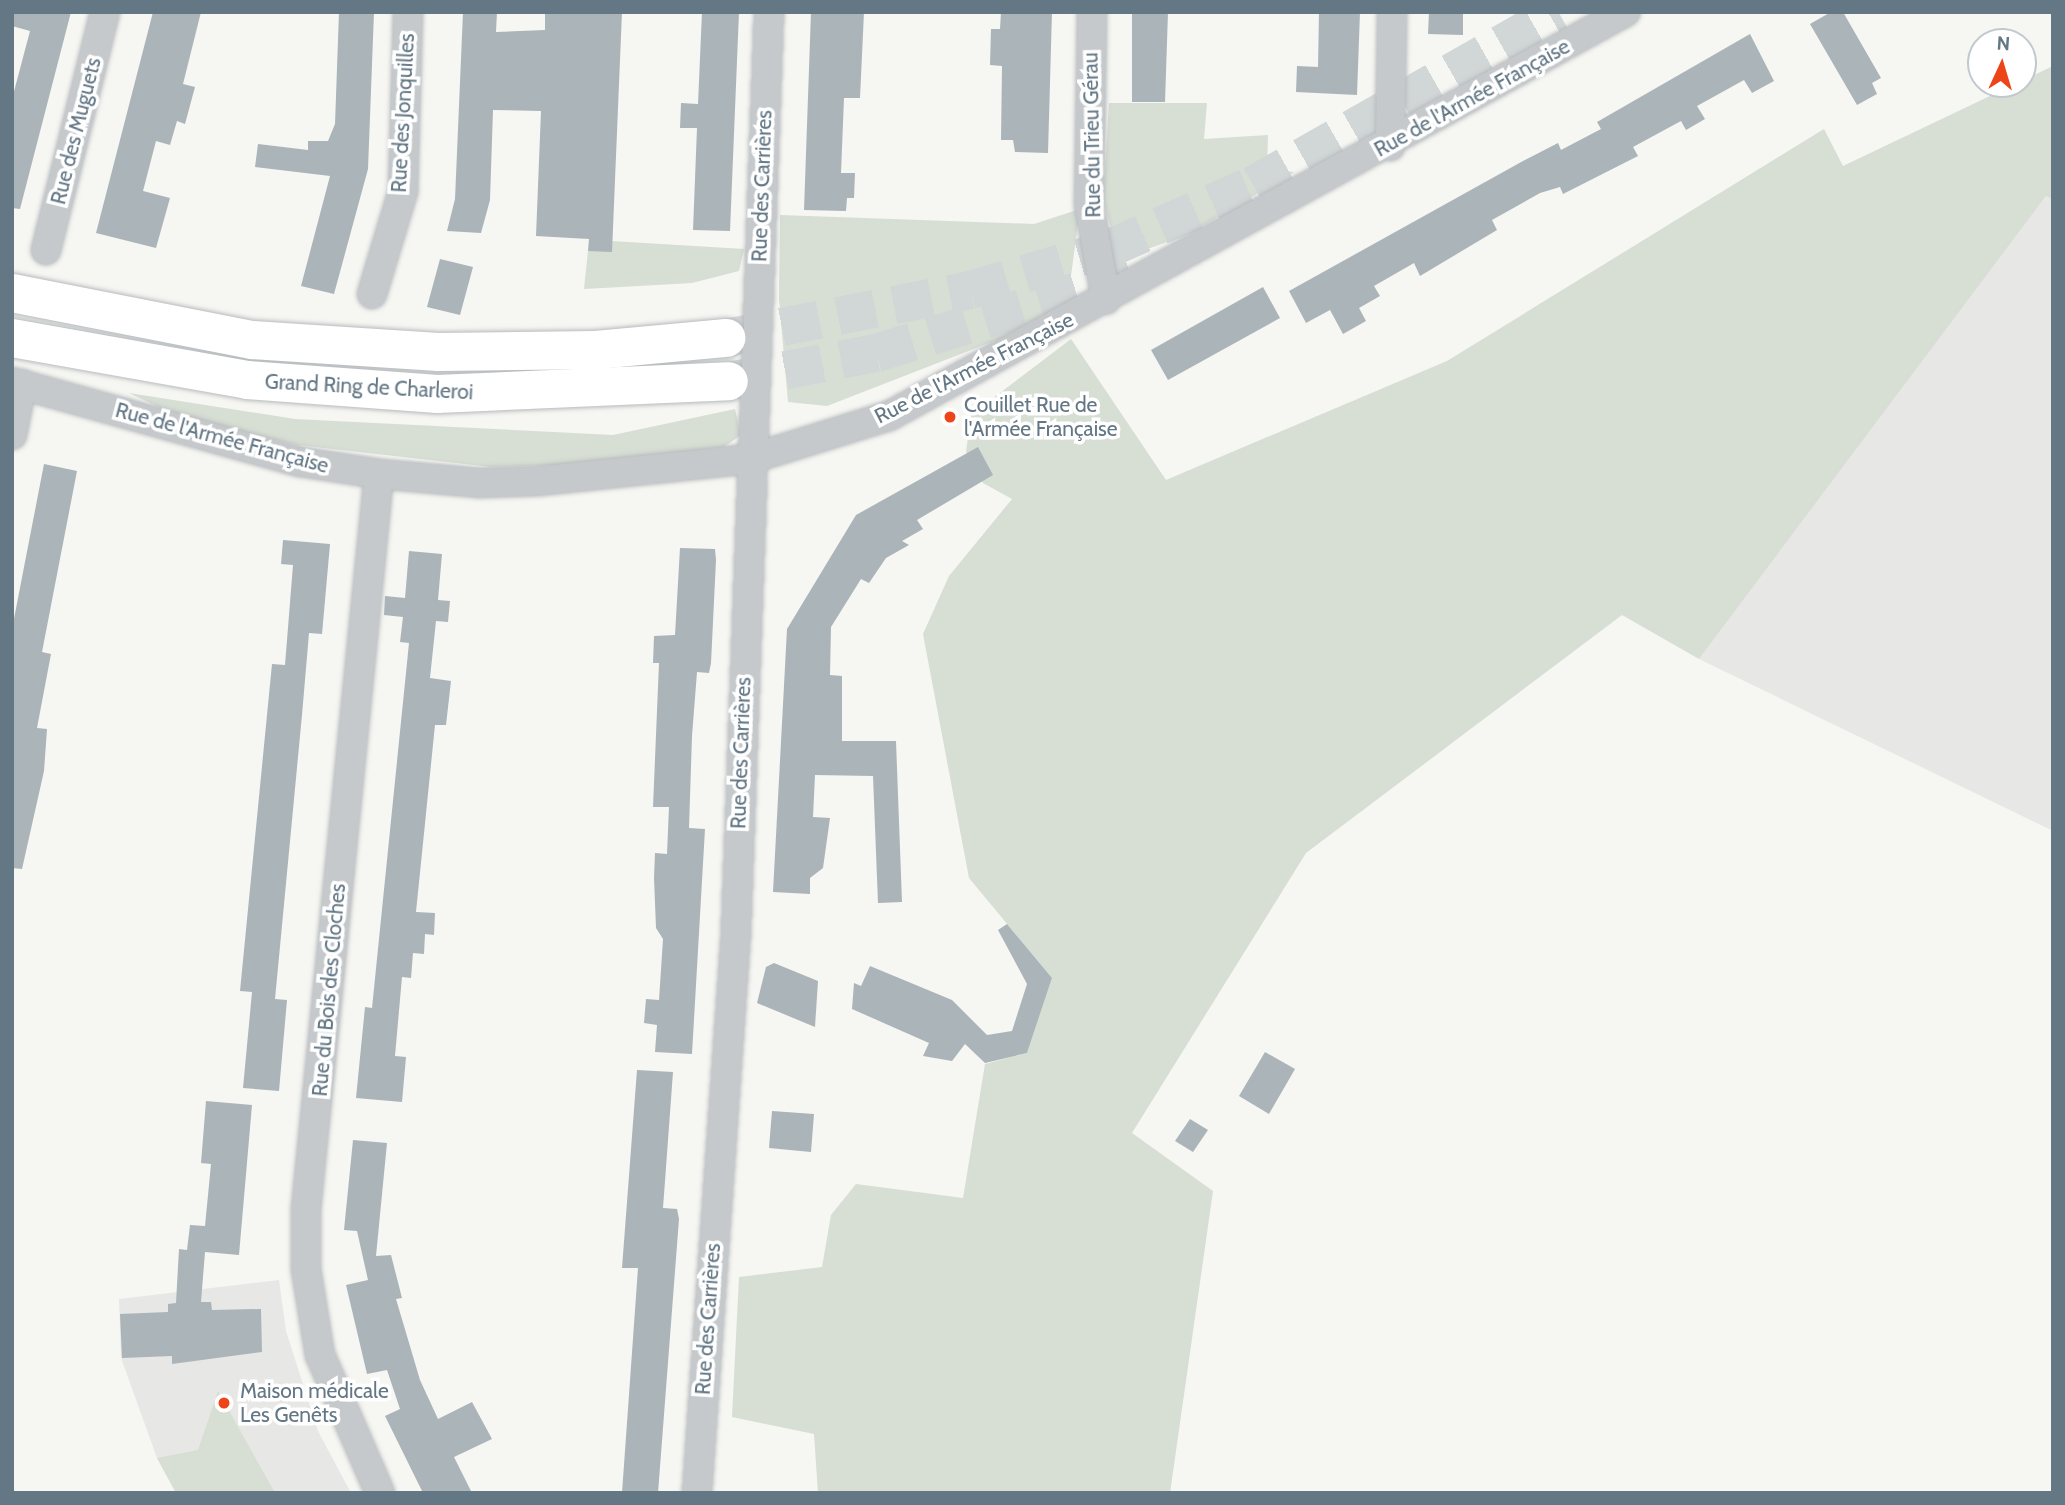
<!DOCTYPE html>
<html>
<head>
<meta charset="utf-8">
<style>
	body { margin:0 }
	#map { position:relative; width:2065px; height:1505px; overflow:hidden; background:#f6f6f2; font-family:Cabin,sans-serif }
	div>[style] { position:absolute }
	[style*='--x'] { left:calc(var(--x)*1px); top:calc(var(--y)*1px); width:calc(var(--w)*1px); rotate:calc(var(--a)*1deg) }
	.built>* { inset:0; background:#e7e7e5 }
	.green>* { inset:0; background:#d7ded3 }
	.building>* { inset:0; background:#abb4b9 }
	.highway-tunnel>* { height:38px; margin-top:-19px; transform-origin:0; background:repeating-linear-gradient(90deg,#d1d6d7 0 38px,transparent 0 57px) }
	.roads { filter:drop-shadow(0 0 2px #b7bbbe) drop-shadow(0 0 2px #b7bbbe) }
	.minor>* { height:28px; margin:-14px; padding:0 14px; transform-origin:14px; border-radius:14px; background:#c5c9cc }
	.highway>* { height:38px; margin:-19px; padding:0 19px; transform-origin:19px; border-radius:19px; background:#fff }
	.dots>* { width:19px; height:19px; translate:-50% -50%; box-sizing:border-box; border:4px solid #fff; border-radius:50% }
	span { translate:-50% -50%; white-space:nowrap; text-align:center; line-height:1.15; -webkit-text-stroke:7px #fff; paint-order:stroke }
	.street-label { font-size:21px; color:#637785 }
	.poi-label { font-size:21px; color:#637785 }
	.left { translate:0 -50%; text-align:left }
	.frame { position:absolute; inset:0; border:14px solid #637785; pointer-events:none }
	.north { position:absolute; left:1967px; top:28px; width:70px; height:70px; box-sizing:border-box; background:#fff; border:2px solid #c1c9ce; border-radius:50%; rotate:4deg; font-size:19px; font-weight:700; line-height:28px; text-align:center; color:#637785 }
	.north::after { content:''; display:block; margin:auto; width:24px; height:32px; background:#ee441a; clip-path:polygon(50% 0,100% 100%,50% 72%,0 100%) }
</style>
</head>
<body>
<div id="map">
	<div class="built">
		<div style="clip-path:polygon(2046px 196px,2053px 199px,2053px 831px,1699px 659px)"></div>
		<div style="clip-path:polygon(279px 1280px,286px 1331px,318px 1431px,351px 1493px,176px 1493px,157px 1458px,121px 1358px,119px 1299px)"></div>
	</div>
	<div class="green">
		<div style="clip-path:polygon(2053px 66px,2053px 199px,2046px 196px,1699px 659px,1622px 615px,1306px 853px,1132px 1133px,1213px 1191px,1170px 1493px,818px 1493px,814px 1434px,732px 1417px,739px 1277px,822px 1267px,831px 1215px,856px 1184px,963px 1198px,985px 1064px,1027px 1053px,1052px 978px,969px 878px,923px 634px,949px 576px,1012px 499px,983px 483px,966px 452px,971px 415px,1071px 339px,1166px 480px,1447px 361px,1824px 129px,1843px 166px)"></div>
		<div style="clip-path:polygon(1109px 103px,1207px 103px,1204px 139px,1268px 135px,1267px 169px,1294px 172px,1189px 234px,1120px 259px,1103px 201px)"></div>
		<div style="clip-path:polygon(1080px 209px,1066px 313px,827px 406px,788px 402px,779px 299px,780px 215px,1034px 224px)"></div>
		<div style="clip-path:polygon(612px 241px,744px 249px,739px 271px,692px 283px,584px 289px,588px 251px)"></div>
		<div style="clip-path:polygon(129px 393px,295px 419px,613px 435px,735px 409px,741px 435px,724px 447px,607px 464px,491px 467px,297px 445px,175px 415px)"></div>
		<div style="clip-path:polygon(218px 1391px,227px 1407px,275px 1493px,176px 1493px,157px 1458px,198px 1450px)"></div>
	</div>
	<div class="building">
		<div style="clip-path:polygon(12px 12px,71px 12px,20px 209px,12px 208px,12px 99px,30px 31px,12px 26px)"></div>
		<div style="clip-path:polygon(153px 12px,201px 12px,183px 84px,195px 87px,185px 124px,177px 121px,170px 145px,156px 141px,143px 191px,170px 198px,156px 248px,96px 233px)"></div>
		<div style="clip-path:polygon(339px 12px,374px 12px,368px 169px,334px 294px,301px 286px,330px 176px,255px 167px,258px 144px,308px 150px,308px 141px,328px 141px,335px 124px)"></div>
		<div style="clip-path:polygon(463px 12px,497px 12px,496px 32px,545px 30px,545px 12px,622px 12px,612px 252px,588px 251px,589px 239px,536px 236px,541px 111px,493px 110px,490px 200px,481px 233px,447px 231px,455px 199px)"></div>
		<div style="clip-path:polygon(702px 12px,739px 12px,730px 231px,693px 230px,697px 128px,680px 128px,681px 103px,698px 104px)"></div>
		<div style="clip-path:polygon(811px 12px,864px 12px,860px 98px,844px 98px,841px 173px,855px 173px,854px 198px,847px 198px,846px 211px,804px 210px)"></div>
		<div style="clip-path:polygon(1001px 12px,1052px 12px,1048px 153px,1015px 152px,1013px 140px,1001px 140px,1002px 66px,990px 65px,991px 29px,1000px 29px)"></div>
		<div style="clip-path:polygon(1132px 12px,1168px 12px,1165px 102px,1132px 102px)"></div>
		<div style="clip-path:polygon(1319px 12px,1360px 12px,1357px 95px,1296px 92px,1297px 66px,1318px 67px)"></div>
		<div style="clip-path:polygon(1429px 12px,1463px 12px,1463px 35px,1428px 34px)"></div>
		<div style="clip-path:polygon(1831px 12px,1843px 12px,1881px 78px,1872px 83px,1877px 94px,1857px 105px,1810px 24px)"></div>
		<div style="clip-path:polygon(1750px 34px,1774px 81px,1752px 93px,1744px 80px,1697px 106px,1705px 119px,1686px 130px,1681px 121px,1633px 147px,1638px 156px,1563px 194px,1560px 187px,1540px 193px,1492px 220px,1497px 230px,1420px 276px,1414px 263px,1374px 286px,1380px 296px,1359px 308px,1366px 321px,1343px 334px,1330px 310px,1306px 323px,1289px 291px,1523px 161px,1558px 143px,1561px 150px,1601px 129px,1597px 122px)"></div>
		<div style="clip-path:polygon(440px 259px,473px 267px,460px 315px,427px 307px)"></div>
		<div style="clip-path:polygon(1263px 287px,1280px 318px,1168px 380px,1151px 350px)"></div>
		<div style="clip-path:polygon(978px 447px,993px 475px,917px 520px,923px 529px,902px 541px,909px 545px,886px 558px,869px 583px,861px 579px,831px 627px,830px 675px,842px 676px,842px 741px,896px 741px,902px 902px,878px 903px,873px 776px,815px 775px,813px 817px,830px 818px,823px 868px,810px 878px,810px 894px,773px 892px,787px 629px,856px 515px)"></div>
		<div style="clip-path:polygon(44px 464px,77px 471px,42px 652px,51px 654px,37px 728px,47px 729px,44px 771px,22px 869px,12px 868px,12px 629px)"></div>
		<div style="clip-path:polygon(283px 540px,330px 544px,322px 634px,309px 633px,302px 715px,275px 999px,287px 1000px,279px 1091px,243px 1088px,252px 992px,240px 991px,272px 664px,285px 665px,293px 565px,281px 564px)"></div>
		<div style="clip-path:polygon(680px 548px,715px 549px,716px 560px,711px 663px,709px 673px,697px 672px,692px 736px,689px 828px,705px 829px,692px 1054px,655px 1052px,657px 1025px,644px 1023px,646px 999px,659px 1000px,663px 939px,656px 928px,654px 878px,655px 853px,667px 854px,669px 807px,653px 807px,659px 663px,653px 663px,654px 636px,675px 635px)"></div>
		<div style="clip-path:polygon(409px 551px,442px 554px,438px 600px,450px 601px,448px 622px,436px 621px,430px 678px,451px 681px,446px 725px,435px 725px,416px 912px,435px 913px,434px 935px,425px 934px,424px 954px,413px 953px,411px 978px,402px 977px,395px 1056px,406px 1057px,402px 1102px,356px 1098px,365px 1007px,372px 1008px,409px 643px,400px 642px,403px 617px,384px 615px,385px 596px,405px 598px)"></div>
		<div style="clip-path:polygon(1007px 924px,1052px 978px,1027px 1053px,985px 1063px,965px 1044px,952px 1061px,923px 1056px,929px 1043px,852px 1009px,854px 983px,861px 986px,870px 966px,952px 1000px,987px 1035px,1012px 1031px,1027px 984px,998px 930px)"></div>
		<div style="clip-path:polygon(774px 963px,818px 981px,815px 1027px,757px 1003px,766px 967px)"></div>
		<div style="clip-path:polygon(1265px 1052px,1295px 1069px,1269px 1114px,1239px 1096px)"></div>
		<div style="clip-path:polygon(637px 1070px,673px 1072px,663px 1208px,677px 1209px,679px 1219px,658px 1493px,622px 1493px,638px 1268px,622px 1268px)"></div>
		<div style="clip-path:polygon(206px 1101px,252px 1105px,239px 1255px,205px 1252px,201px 1302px,211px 1302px,212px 1310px,261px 1309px,262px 1352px,172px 1364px,172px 1356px,122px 1358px,120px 1314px,168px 1312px,168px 1304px,176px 1303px,179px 1249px,187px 1250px,190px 1225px,205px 1226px,211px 1164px,201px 1163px)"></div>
		<div style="clip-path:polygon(772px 1111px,814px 1114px,811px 1152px,769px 1148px)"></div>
		<div style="clip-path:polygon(1190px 1119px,1208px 1130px,1193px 1152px,1175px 1141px)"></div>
		<div style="clip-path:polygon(353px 1140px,387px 1143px,376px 1256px,391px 1255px,402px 1298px,396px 1299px,420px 1380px,438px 1419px,472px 1402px,492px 1439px,454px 1457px,472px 1493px,423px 1493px,385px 1416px,400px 1409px,387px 1370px,367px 1374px,346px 1285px,368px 1280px,357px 1231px,344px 1230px)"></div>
	</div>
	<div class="highway-tunnel">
		<div style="--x:726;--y:338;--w:249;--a:-11.1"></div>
		<div style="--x:970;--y:290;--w:144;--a:-16.5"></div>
		<div style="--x:1108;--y:249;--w:158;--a:-23.8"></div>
		<div style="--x:1253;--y:185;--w:351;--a:-29.6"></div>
		<div style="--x:729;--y:381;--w:150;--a:-10.8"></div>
		<div style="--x:876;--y:353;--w:275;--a:-17.1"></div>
	</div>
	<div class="roads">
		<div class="minor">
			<div style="--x:1092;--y:12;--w:192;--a:90.9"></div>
			<div style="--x:1089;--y:204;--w:97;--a:79.9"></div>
			<div style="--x:1390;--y:146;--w:134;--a:-89.1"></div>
			<div style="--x:46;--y:250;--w:245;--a:-76.1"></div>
			<div style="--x:372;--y:294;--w:108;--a:-73.2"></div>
			<div style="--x:403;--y:191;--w:179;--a:-88.4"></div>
			<div style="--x:12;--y:382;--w:300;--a:15.5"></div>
			<div style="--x:301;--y:462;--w:79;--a:8.7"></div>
			<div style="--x:379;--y:474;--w:100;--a:5.1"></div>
			<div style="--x:479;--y:483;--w:58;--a:-2"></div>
			<div style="--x:537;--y:481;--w:214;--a:-5.9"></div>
			<div style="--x:750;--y:459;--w:145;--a:-17.2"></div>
			<div style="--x:889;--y:416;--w:840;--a:-28.76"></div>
			<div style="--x:12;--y:435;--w:52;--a:-78.9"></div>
			<div style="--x:379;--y:474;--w:739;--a:95.67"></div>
			<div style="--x:306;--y:1209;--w:60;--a:90"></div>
			<div style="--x:306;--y:1269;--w:87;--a:80.8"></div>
			<div style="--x:320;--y:1355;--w:150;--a:66.5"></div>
			<div style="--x:697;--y:1493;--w:562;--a:-86.02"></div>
			<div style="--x:736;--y:932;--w:921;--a:-87.95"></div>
		</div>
		<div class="highway">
			<div style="--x:12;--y:293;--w:245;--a:11.1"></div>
			<div style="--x:252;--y:340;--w:187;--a:3.7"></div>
			<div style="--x:439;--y:352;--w:157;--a:-0.7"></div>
			<div style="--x:596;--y:350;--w:131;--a:-5.3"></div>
			<div style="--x:12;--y:338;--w:239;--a:10.1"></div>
			<div style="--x:247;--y:380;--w:191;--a:4.2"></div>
			<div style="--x:437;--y:394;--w:292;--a:-2.5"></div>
		</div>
	</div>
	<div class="dots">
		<div style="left:950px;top:417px;background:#ee441a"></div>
		<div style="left:224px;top:1403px;background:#ee441a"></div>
	</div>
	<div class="street-label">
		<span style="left:1472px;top:98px;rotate:-29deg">Rue de l'Armée Française</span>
		<span style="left:403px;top:113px;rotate:-87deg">Rue des Jonquilles</span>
		<span style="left:76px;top:131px;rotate:-76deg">Rue des Muguets</span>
		<span style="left:1092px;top:135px;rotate:-91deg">Rue du Trieu Gérau</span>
		<span style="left:762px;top:186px;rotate:-88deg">Rue des Carrières</span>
		<span style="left:974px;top:368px;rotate:-27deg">Rue de l'Armée Française</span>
		<span style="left:369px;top:387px;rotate:3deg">Grand Ring de Charleroi</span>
		<span style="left:222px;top:438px;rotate:15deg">Rue de l'Armée Française</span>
		<span style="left:741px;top:753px;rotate:-88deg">Rue des Carrières</span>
		<span style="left:329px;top:990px;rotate:-85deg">Rue du Bois des Cloches</span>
		<span style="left:708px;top:1319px;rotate:-86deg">Rue des Carrières</span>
	</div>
	<div class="poi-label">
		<span class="left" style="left:964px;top:417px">Couillet Rue de<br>l'Armée Française</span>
		<span class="left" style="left:240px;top:1403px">Maison médicale<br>Les Genêts</span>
	</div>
	<div class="frame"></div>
	<div class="north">N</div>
</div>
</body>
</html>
